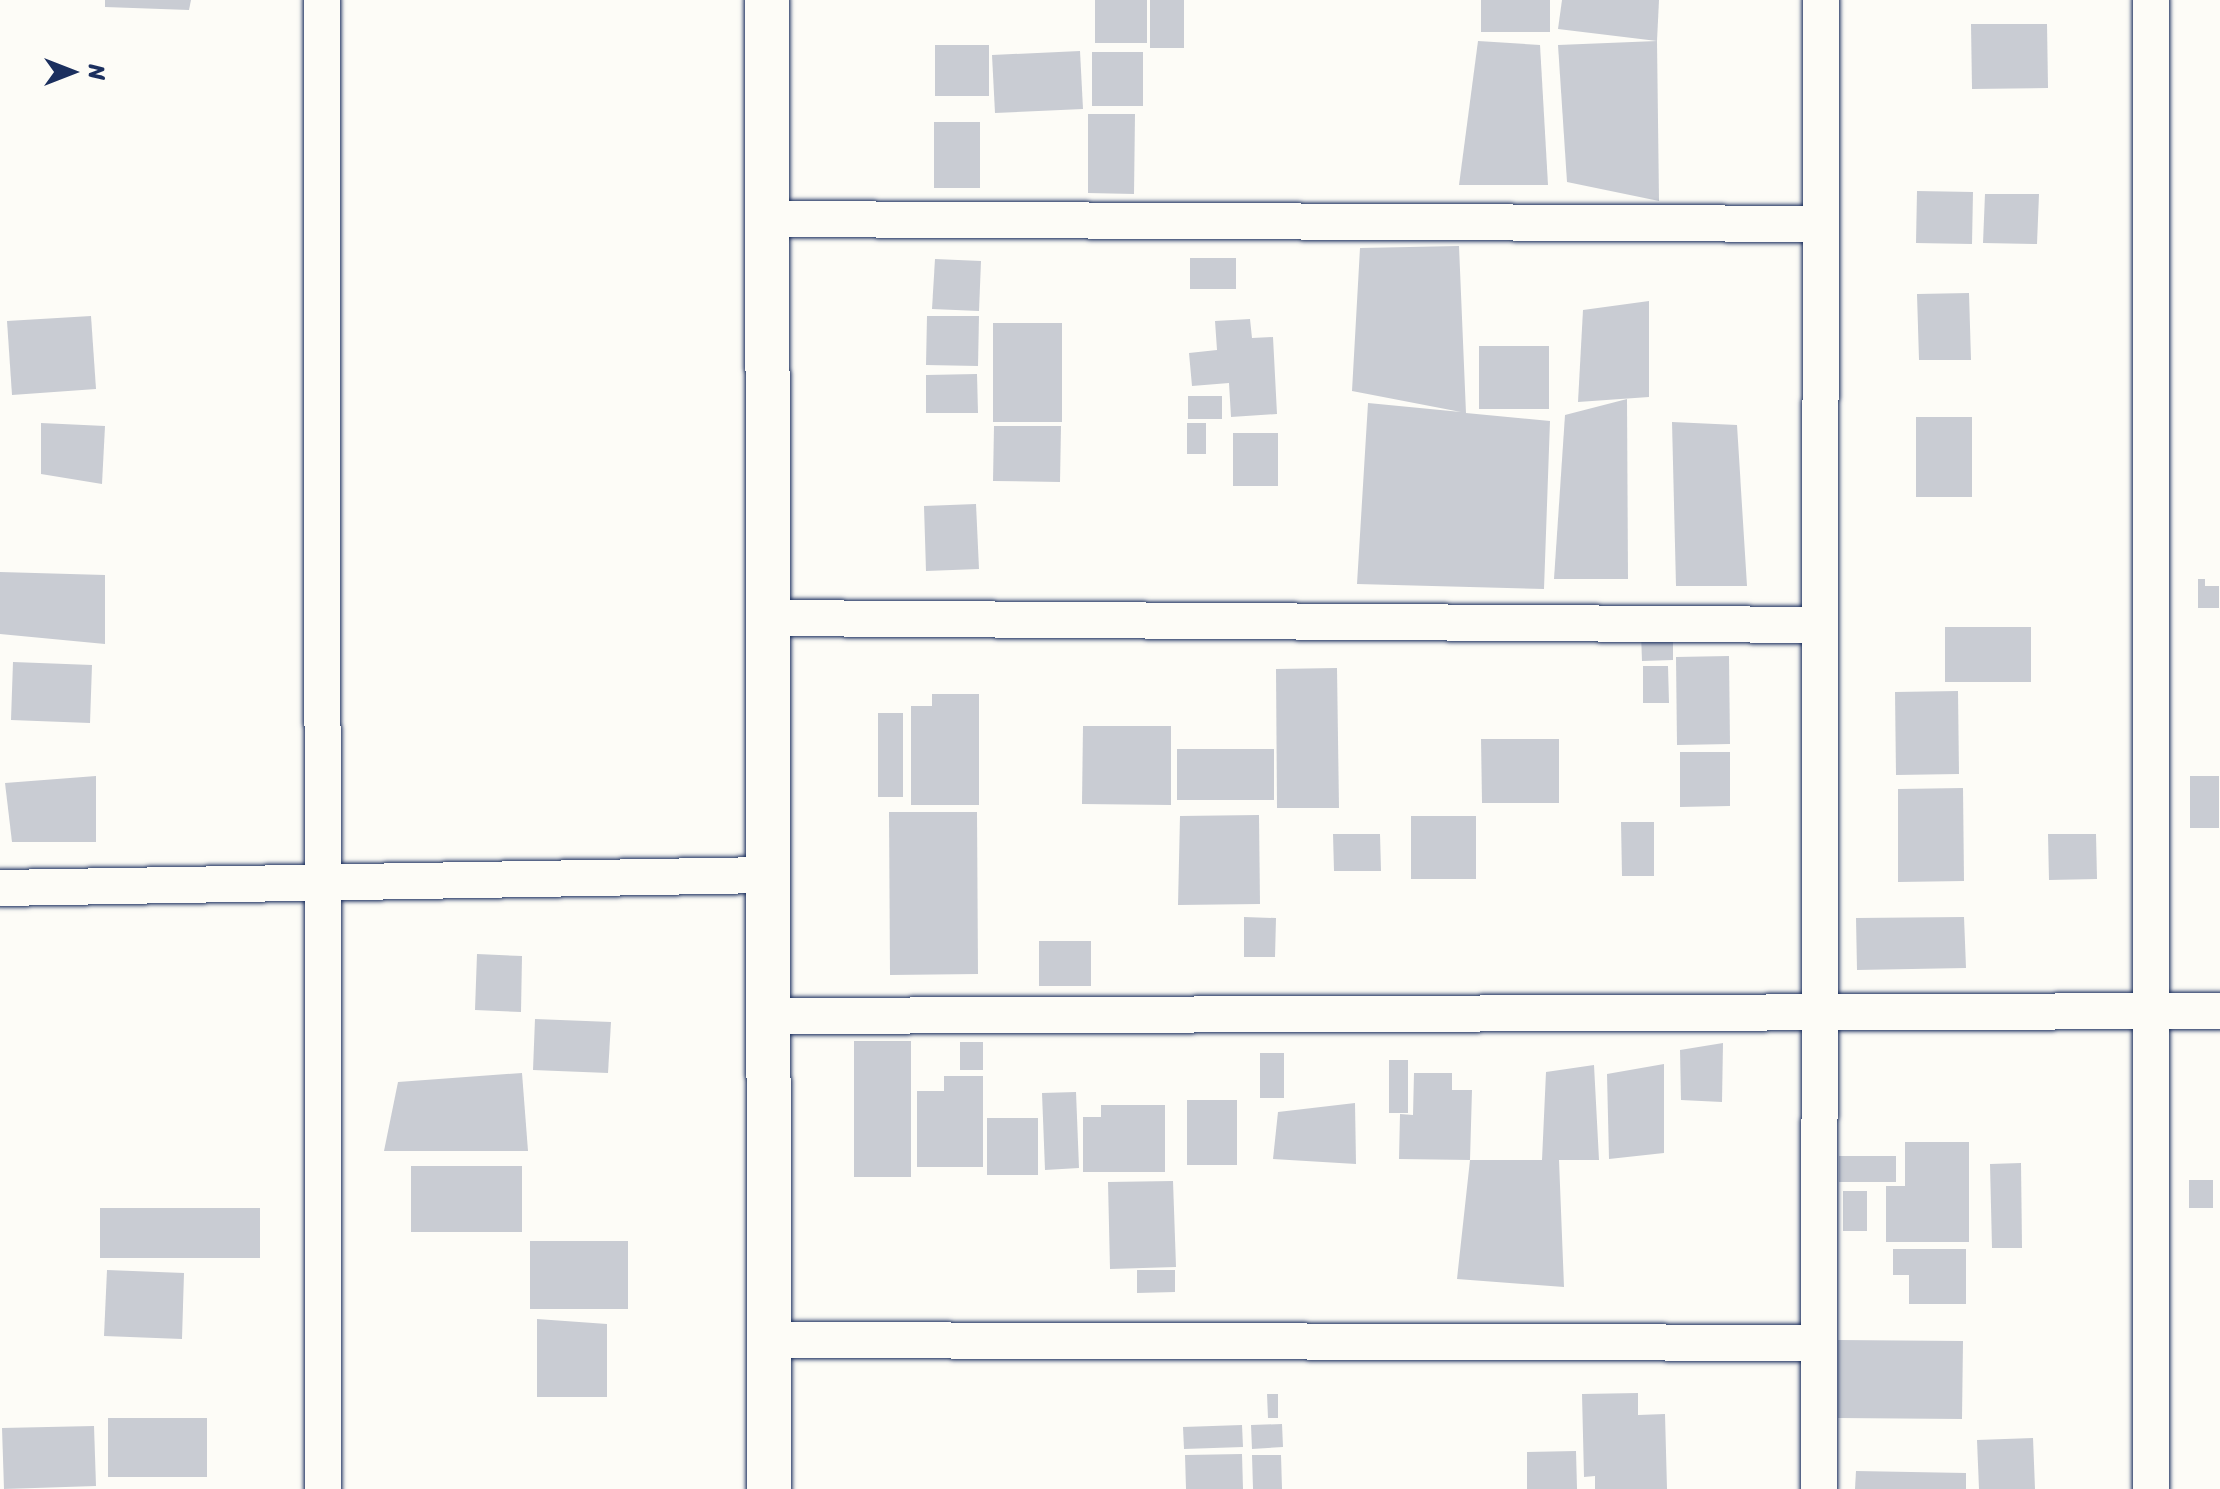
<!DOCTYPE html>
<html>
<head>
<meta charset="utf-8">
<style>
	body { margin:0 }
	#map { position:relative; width:2220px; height:1489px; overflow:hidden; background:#fdfcf7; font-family:Sriracha,sans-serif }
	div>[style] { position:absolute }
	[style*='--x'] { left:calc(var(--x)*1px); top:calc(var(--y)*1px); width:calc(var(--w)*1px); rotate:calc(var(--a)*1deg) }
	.building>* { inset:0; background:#c9ccd3 }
	.roads { filter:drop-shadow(0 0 2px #1b2f5e) drop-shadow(0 0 2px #1b2f5e) }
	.street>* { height:36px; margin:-18px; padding:0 18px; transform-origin:18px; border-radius:18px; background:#fdfcf7 }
	.secondary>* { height:44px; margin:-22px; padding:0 22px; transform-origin:22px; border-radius:22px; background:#fdfcf7 }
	span { translate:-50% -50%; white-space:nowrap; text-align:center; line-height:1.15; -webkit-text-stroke:7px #fdfcf7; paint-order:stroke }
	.north { position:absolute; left:32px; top:32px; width:80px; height:80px; -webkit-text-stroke:6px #fdfcf7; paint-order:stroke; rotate:90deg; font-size:22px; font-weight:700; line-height:32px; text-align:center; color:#1b2f5e }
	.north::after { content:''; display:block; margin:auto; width:28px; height:36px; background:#1b2f5e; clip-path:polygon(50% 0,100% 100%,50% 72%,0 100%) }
</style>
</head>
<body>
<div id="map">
	<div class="building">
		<div style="clip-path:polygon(105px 0,191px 0,189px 10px,105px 7px)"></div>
		<div style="clip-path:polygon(1095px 0,1147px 0,1147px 43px,1095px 43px)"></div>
		<div style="clip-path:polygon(1150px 0,1184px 0,1184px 48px,1150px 48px)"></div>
		<div style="clip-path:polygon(1481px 0,1550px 0,1550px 32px,1481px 32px)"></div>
		<div style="clip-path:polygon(1562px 0,1659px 0,1657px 41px,1558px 29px)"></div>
		<div style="clip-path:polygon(1971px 24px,2047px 24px,2048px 88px,1972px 89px)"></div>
		<div style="clip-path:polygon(1478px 41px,1540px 45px,1548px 185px,1459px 185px)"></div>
		<div style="clip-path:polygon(1657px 41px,1659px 201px,1567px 182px,1558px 45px)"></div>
		<div style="clip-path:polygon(935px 45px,989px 45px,989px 96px,935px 96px)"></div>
		<div style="clip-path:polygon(1080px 51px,1083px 109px,995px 113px,992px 55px)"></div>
		<div style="clip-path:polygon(1092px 52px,1143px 52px,1143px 106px,1092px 106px)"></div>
		<div style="clip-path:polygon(1088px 114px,1135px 114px,1134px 194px,1088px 193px)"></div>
		<div style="clip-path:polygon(934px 122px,980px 122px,980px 188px,934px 188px)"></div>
		<div style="clip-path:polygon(1917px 191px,1973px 192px,1972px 244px,1916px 243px)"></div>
		<div style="clip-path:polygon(1985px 194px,2039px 194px,2037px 244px,1983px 243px)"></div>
		<div style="clip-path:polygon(1459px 246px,1466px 413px,1550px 421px,1544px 589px,1357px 584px,1368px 403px,1461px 412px,1352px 391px,1360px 248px)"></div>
		<div style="clip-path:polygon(1190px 258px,1236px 258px,1236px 289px,1190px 289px)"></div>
		<div style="clip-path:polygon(935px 259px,981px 261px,979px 311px,932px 309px)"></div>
		<div style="clip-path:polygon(1969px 293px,1971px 360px,1919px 360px,1917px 294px)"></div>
		<div style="clip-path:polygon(1649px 301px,1649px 397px,1578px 402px,1583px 310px)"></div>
		<div style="clip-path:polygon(91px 316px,96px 389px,12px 395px,7px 321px)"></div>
		<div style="clip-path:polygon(927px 316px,979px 316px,978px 366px,926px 365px)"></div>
		<div style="clip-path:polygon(1250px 319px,1252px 338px,1273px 337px,1277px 414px,1231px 417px,1229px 383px,1192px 386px,1189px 353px,1217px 350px,1215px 321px)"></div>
		<div style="clip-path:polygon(993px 323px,1062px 323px,1062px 422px,993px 422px)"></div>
		<div style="clip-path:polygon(1479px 346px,1549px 346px,1549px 409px,1479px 409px)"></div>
		<div style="clip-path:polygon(977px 374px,978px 413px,926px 413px,926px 375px)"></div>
		<div style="clip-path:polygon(1188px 396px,1222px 396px,1222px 419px,1188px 419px)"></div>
		<div style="clip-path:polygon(1627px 399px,1628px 579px,1554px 579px,1565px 415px)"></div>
		<div style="clip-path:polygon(1916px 417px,1972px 417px,1972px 497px,1916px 497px)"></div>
		<div style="clip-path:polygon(1672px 422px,1737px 425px,1747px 586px,1676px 586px)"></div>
		<div style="clip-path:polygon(41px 423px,105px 426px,102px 484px,41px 474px)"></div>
		<div style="clip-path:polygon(1187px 423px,1206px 423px,1206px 454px,1187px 454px)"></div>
		<div style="clip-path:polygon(994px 426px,1061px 426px,1060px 482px,993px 481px)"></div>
		<div style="clip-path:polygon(1233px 433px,1278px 433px,1278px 486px,1233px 486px)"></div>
		<div style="clip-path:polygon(976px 504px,979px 569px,926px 571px,924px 506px)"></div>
		<div style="clip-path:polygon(0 572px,105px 575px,105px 644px,0 634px)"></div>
		<div style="clip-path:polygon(2198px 579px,2205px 579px,2205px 586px,2219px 586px,2219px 608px,2198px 608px)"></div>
		<div style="clip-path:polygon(1945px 627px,2031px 627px,2031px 682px,1945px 682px)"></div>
		<div style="clip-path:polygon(1673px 632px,1673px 660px,1642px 661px,1641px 633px)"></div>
		<div style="clip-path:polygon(1729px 656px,1730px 744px,1677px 745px,1676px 657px)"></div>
		<div style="clip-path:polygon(13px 662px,92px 665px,90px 723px,11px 720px)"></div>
		<div style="clip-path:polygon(1643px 666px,1668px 666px,1669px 703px,1643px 703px)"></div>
		<div style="clip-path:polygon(1337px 668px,1339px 808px,1277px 808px,1276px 669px)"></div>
		<div style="clip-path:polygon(1958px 691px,1959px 774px,1896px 775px,1895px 692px)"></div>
		<div style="clip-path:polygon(932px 694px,979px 694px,979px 805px,911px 805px,911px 706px,932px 706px)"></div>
		<div style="clip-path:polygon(878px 713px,903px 713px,903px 797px,878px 797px)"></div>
		<div style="clip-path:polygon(1083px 726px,1171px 726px,1171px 805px,1082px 804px)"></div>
		<div style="clip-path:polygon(1481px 739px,1559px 739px,1559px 803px,1482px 803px)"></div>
		<div style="clip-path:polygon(1177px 749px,1274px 749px,1274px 800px,1177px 800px)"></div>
		<div style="clip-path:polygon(1680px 752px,1730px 752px,1730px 806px,1680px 807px)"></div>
		<div style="clip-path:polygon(96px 776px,96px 842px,12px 842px,5px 783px)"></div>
		<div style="clip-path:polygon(2190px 776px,2219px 776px,2219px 828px,2190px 828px)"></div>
		<div style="clip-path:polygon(1963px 788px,1964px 881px,1898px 882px,1898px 789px)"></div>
		<div style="clip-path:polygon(889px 812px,977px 812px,978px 974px,890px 975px)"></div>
		<div style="clip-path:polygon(1259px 815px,1260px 904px,1178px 905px,1180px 816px)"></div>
		<div style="clip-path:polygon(1411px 816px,1476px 816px,1476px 879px,1411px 879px)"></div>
		<div style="clip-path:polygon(1621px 822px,1654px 822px,1654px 876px,1622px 876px)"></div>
		<div style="clip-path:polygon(1333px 834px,1380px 834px,1381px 871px,1334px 871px)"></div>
		<div style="clip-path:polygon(2048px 834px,2096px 834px,2097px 879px,2049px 880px)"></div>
		<div style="clip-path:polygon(1244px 917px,1276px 918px,1275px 957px,1244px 957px)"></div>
		<div style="clip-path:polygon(1964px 917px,1966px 968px,1857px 970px,1856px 918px)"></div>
		<div style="clip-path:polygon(1039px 941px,1091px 941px,1091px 986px,1039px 986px)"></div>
		<div style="clip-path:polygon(477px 954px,522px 956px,521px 1012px,475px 1010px)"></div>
		<div style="clip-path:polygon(535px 1019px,611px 1022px,608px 1073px,533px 1070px)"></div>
		<div style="clip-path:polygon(854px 1041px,911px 1041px,911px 1177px,854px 1177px)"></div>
		<div style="clip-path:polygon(960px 1042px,983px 1042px,983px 1070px,960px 1070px)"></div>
		<div style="clip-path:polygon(1723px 1043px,1722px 1102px,1681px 1100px,1680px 1050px)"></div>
		<div style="clip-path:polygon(1260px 1053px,1284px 1053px,1284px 1098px,1260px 1098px)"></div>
		<div style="clip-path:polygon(1389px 1060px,1408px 1060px,1408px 1113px,1389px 1113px)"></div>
		<div style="clip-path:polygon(1664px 1064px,1664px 1153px,1609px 1159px,1607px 1074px)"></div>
		<div style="clip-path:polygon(1594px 1065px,1599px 1160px,1559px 1160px,1564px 1287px,1457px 1279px,1470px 1160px,1542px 1160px,1546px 1072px)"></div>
		<div style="clip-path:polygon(522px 1073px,528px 1151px,384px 1151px,398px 1082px)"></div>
		<div style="clip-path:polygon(1414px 1073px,1452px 1073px,1452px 1090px,1472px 1090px,1470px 1160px,1399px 1159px,1400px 1114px,1413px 1115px)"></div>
		<div style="clip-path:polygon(944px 1076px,983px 1076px,983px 1167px,917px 1167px,917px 1091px,944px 1091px)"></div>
		<div style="clip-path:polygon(1076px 1092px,1079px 1168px,1045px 1170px,1042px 1093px)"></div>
		<div style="clip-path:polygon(1187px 1100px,1237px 1100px,1237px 1165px,1187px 1165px)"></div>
		<div style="clip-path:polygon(1355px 1103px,1356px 1164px,1273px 1159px,1278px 1112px)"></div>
		<div style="clip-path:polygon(1101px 1105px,1165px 1105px,1165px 1172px,1083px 1172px,1083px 1117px,1101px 1117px)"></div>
		<div style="clip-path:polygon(987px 1118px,1038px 1118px,1038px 1175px,987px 1175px)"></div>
		<div style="clip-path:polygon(1905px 1142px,1969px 1142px,1969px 1242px,1886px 1242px,1886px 1186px,1905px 1186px)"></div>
		<div style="clip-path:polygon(1839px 1156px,1896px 1156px,1896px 1182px,1839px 1182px)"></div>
		<div style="clip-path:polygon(2021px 1163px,2022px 1248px,1992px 1248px,1990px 1164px)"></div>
		<div style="clip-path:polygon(411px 1166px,522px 1166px,522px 1232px,411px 1232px)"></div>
		<div style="clip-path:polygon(2189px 1180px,2213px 1180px,2213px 1208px,2189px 1208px)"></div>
		<div style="clip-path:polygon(1173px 1181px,1176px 1267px,1110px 1269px,1108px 1182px)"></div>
		<div style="clip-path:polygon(1843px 1191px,1867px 1191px,1867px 1231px,1843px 1231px)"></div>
		<div style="clip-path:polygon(100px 1208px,260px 1208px,260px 1258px,100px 1258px)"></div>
		<div style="clip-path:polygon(530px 1241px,628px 1241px,628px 1309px,530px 1309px)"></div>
		<div style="clip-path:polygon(1893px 1249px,1966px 1249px,1966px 1304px,1909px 1304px,1909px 1275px,1893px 1275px)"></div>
		<div style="clip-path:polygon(107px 1270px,184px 1273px,182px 1339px,104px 1336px)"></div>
		<div style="clip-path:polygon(1137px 1270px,1175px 1270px,1175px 1292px,1137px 1293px)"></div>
		<div style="clip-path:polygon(537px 1319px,607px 1324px,607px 1397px,537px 1397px)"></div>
		<div style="clip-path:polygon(1838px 1340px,1963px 1341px,1962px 1419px,1838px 1418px)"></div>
		<div style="clip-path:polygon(1638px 1393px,1638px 1415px,1665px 1414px,1667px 1489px,1595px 1489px,1595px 1476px,1584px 1477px,1582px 1394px)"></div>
		<div style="clip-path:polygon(1267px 1394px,1278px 1394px,1278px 1418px,1268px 1418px)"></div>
		<div style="clip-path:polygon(108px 1418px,207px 1418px,207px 1477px,108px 1477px)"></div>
		<div style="clip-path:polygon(1282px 1424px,1283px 1447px,1252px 1449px,1251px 1425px)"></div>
		<div style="clip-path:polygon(1242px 1425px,1243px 1447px,1184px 1449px,1183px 1427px)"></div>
		<div style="clip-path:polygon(94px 1426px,96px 1486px,4px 1489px,2px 1428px)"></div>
		<div style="clip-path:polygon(2033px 1438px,2035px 1489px,1979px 1489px,1977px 1440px)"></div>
		<div style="clip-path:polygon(1576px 1451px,1577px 1489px,1527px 1489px,1527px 1452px)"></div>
		<div style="clip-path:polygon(1242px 1454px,1243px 1489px,1186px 1489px,1185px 1455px)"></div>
		<div style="clip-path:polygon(1252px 1455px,1281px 1455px,1282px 1489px,1253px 1489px)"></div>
		<div style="clip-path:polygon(1856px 1471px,1966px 1473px,1966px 1489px,1855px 1489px)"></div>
	</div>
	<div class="roads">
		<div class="street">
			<div style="--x:322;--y:0;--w:1489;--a:89.96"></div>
			<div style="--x:2151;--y:0;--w:1489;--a:90"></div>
			<div style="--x:768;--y:219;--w:1053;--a:0.27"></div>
			<div style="--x:768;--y:618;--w:1052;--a:0.38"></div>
			<div style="--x:0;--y:888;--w:766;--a:-0.97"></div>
			<div style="--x:768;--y:1016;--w:1452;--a:-0.2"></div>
			<div style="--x:769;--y:1340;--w:1050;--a:0.16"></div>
			<div style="--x:1819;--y:1489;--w:1489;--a:-89.92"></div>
		</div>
		<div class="secondary">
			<div style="--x:767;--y:0;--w:1489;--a:89.92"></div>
		</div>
	</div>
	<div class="north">N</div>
</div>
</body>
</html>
